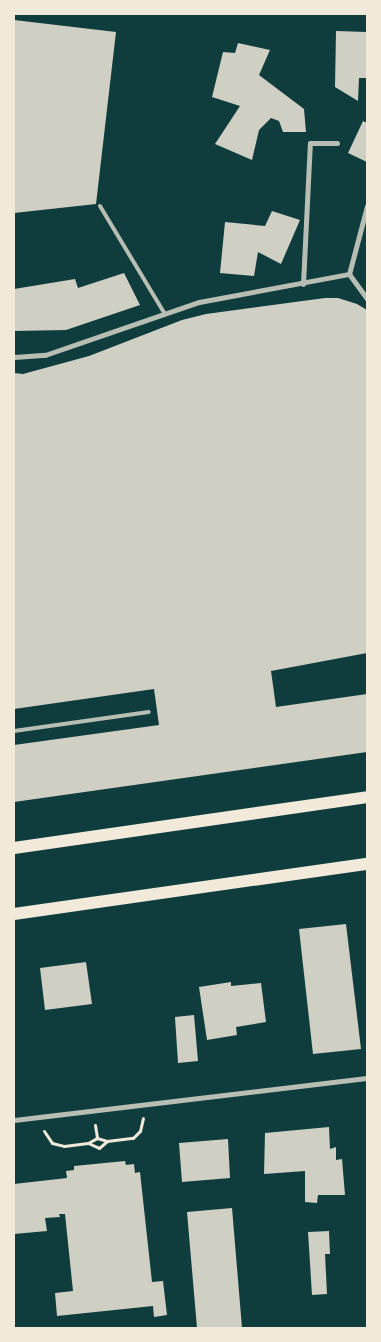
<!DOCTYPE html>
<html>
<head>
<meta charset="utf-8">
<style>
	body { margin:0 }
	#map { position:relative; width:381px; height:1342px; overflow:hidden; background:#0f3d3e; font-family:Rubik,sans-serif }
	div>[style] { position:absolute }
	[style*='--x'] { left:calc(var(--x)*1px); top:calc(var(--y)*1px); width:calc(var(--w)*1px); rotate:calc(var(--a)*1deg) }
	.building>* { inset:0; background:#cfcfc3 }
	.path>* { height:3px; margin:-1.5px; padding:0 1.5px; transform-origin:1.5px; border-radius:1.5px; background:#f1e9da }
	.service>* { height:4px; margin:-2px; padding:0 2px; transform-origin:2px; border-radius:2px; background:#b8beb3 }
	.minor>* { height:5px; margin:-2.5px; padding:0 2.5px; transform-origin:2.5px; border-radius:2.5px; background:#b8beb3 }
	.primary>* { height:12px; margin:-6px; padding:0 6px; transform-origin:6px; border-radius:6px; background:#f1e9da }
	span { translate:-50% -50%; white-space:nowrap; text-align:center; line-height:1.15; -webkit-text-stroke:4px #f1e9da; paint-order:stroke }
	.frame { position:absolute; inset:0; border:15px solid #f1e9da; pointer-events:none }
</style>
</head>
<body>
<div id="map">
	<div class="building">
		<div style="clip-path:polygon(14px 20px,116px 32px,96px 204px,14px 213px)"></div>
		<div style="clip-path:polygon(336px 31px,367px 32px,367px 78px,359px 78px,358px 101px,335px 87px)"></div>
		<div style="clip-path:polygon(238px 43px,270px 50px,259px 75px,304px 109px,306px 132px,283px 132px,279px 121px,271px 118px,259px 130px,252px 160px,215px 144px,240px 106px,212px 97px,223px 52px,235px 53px)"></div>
		<div style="clip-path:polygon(363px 121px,367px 123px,367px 162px,348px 153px)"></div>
		<div style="clip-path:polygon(272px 211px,300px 220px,281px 264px,258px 252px,254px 276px,220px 273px,225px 222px,265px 226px)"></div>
		<div style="clip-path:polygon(124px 273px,140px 305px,66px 330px,14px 331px,14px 289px,75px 279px,78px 288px)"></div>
		<div style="clip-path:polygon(325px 298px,338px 298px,357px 304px,367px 310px,367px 653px,271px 671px,276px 707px,367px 694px,367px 752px,14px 802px,14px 745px,159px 725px,154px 689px,14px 709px,14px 373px,23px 374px,89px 356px,182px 320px,206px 314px)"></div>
		<div style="clip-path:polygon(346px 924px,361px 1049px,313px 1054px,299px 929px)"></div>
		<div style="clip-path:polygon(86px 962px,92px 1004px,45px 1010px,40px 968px)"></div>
		<div style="clip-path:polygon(231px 982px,231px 986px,261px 983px,266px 1022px,236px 1027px,237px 1035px,207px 1040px,199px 987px)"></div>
		<div style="clip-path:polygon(194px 1015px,198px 1061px,178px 1063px,175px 1017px)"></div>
		<div style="clip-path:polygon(329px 1127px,330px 1149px,336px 1147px,336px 1160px,342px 1159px,345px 1195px,318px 1195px,317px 1203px,305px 1202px,305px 1171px,264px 1174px,265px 1133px)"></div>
		<div style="clip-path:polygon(228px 1139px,230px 1178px,182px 1182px,179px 1143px)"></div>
		<div style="clip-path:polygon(125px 1161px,126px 1165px,134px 1164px,135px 1173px,140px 1172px,152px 1282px,163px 1281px,167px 1315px,154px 1317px,153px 1306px,57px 1316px,55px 1293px,73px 1291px,65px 1214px,59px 1214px,60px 1217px,45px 1218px,47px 1231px,14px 1234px,14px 1184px,67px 1178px,66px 1171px,74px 1170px,74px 1166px)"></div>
		<div style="clip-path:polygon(232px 1208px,242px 1328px,197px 1328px,187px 1212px)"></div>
		<div style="clip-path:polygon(329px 1231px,330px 1254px,325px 1254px,327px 1294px,312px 1295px,308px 1232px)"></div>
	</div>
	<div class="path">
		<div style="--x:95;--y:1125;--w:13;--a:81"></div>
		<div style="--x:44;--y:1131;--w:14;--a:56"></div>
		<div style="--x:52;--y:1143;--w:12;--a:14"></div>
		<div style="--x:64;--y:1146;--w:24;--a:-7"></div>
		<div style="--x:88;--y:1143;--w:10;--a:-29"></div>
		<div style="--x:97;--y:1138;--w:10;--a:17"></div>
		<div style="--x:107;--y:1141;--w:26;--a:-7"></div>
		<div style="--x:133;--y:1138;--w:10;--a:-45"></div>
		<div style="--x:140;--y:1131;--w:13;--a:-77"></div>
		<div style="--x:88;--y:1143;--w:12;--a:24"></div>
		<div style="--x:99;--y:1148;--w:11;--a:-41"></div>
	</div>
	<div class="service">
		<div style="--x:100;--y:206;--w:126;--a:59"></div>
		<div style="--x:14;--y:731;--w:136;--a:-8"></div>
	</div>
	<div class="minor">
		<div style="--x:367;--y:206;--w:70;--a:104.8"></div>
		<div style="--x:349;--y:274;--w:31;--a:54"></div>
		<div style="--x:303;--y:284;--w:141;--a:-87.2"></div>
		<div style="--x:310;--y:143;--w:27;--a:0"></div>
		<div style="--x:14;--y:357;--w:31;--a:-4"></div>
		<div style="--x:45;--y:355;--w:163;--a:-19"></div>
		<div style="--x:199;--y:302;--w:153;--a:-10.6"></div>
		<div style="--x:14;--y:1120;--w:355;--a:-6.8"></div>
	</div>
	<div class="primary">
		<div style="--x:14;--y:848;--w:357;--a:-8.2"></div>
		<div style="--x:14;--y:914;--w:357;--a:-8.1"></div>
	</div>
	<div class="frame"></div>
</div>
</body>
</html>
